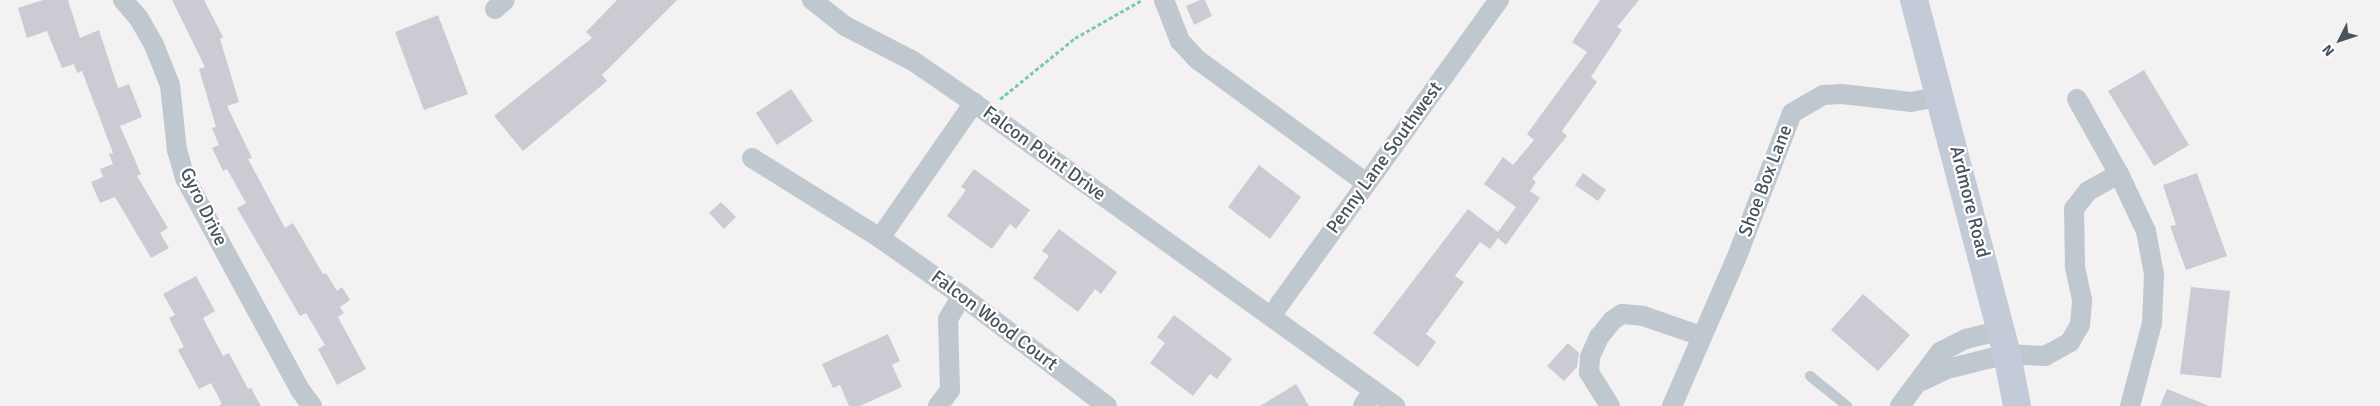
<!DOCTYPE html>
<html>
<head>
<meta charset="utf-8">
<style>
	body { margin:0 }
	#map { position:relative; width:2380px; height:406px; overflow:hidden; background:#f3f1f1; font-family:Signika,sans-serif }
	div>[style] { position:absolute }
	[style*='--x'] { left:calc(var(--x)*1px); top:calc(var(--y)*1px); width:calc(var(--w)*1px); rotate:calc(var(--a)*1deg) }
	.building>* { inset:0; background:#cbccd3 }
	.path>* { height:3px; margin-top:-1.5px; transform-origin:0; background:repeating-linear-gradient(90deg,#79cca6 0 4px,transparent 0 6.5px) }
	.lane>* { height:10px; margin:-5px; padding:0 5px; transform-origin:5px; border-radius:5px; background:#bfc7cf }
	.street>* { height:20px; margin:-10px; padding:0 10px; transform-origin:10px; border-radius:10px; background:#bfc7cf }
	.secondary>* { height:28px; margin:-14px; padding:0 14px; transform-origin:14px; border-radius:14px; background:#c2cbd7 }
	span { translate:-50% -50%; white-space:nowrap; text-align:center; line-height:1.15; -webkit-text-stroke:4.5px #fff; paint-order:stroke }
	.street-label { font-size:19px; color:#49535e }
	.north { position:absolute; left:2315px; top:15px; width:50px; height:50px; -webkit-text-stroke:4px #fff; paint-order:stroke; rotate:229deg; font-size:14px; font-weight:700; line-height:20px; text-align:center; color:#49535e }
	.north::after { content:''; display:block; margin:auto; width:18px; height:22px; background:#49535e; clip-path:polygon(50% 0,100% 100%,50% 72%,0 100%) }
</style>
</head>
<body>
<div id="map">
	<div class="building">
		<div style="clip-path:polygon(43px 0,68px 0,80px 38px,99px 30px,118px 88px,129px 84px,142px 117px,120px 126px,141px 174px,137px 176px,168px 228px,160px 233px,169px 248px,151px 258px,115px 197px,100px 203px,91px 182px,103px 177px,100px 169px,113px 164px,109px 154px,113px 153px,82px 71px,77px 73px,74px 64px,62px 68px,47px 31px,27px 38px,18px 8px)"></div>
		<div style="clip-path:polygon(172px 0,204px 0,223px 37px,220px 39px,239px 102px,227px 106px,252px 158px,248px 159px,285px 228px,293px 223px,323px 274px,326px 273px,337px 291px,342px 287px,350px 300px,340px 307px,344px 313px,338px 317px,366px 369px,337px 385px,318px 349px,325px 345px,306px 313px,300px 316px,237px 208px,246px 203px,227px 169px,223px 171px,212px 148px,219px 145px,212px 128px,216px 127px,199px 69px,205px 67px)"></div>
		<div style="clip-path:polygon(617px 0,677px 0,602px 75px,607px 81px,523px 151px,494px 116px,592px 38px,586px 32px)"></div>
		<div style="clip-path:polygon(1200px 0,1205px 0,1212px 16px,1194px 25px,1186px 6px)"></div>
		<div style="clip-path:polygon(1600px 0,1639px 0,1617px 27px,1622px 30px,1591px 77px,1597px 82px,1562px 131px,1567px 136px,1532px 179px,1536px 182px,1530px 191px,1540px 198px,1506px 245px,1498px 238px,1490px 249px,1480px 242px,1455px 276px,1464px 282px,1426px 334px,1436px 342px,1418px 367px,1373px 333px,1468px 209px,1498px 232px,1516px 207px,1484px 184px,1503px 157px,1513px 165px,1534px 140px,1527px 134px,1587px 52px,1572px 42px)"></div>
		<div style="clip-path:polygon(438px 15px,468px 94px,424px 110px,395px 32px)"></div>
		<div style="clip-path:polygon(2144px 70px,2189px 145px,2154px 166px,2108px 91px)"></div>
		<div style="clip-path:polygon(791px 89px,813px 121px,777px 145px,756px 113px)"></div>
		<div style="clip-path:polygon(1259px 165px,1301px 197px,1270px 239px,1228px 207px)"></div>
		<div style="clip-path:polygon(974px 169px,1030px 210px,1016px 229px,1010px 224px,992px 249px,947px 216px,966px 190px,961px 187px)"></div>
		<div style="clip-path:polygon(1583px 173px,1606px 190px,1598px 201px,1575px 185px)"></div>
		<div style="clip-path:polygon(2197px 173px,2227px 256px,2186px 270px,2170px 226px,2176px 225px,2163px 185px)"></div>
		<div style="clip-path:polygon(721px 202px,736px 217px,724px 229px,709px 213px)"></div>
		<div style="clip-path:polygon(1059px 229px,1117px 272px,1101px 294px,1095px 289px,1078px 312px,1033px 278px,1049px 256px,1042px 251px)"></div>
		<div style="clip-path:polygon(196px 276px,215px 311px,203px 318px,223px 356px,229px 353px,248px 389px,251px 388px,261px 406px,218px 406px,222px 404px,211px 383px,199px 389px,178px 350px,184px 347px,169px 318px,175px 315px,163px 294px)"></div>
		<div style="clip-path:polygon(2191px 287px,2230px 291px,2221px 378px,2180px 374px)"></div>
		<div style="clip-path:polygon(1863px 294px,1910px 335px,1878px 371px,1831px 330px)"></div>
		<div style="clip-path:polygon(1174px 315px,1232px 359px,1217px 379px,1210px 374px,1193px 396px,1150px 363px,1165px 343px,1157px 337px)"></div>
		<div style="clip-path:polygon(888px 334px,900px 361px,892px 365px,902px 387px,860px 406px,849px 406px,840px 385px,833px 388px,822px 364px)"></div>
		<div style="clip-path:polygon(1568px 343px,1579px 353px,1577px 367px,1564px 381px,1547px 366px)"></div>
		<div style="clip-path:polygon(1296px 384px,1309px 406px,1260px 406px)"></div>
		<div style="clip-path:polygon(2167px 389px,2207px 405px,2207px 406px,2160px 406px)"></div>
	</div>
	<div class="path">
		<div style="--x:1000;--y:99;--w:97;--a:-39.1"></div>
		<div style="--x:1075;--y:38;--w:77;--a:-29.6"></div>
	</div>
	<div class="lane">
		<div style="--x:1810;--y:376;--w:48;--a:39"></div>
	</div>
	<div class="street">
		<div style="--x:123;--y:0;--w:23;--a:49"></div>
		<div style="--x:138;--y:17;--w:32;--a:60"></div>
		<div style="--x:154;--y:45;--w:43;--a:68.2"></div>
		<div style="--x:170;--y:85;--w:65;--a:83.9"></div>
		<div style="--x:177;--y:150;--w:29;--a:74"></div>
		<div style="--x:185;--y:178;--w:241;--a:61.5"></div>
		<div style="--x:300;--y:390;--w:20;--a:53"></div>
		<div style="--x:812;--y:0;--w:42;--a:38.2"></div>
		<div style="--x:845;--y:26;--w:76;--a:27.2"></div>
		<div style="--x:913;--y:61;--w:74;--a:34.5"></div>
		<div style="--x:974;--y:103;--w:519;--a:35.74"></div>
		<div style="--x:1164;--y:0;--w:44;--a:68.7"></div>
		<div style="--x:1180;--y:41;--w:26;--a:47"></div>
		<div style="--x:1198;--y:60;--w:208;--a:36.2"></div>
		<div style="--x:495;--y:9;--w:13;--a:-42"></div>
		<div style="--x:2077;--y:99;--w:86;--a:60.8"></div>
		<div style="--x:2119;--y:174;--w:63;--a:64.7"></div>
		<div style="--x:2146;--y:231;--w:44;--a:79.5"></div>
		<div style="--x:2154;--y:274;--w:49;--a:92.3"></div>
		<div style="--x:2152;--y:323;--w:86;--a:104.8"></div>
		<div style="--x:752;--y:158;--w:151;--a:32"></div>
		<div style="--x:880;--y:238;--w:100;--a:35.3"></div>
		<div style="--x:962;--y:296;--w:182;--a:37.2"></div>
		<div style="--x:880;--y:238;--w:165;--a:-55.2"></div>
		<div style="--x:1271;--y:316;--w:390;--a:-54.2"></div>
		<div style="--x:1922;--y:381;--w:28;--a:-26"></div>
		<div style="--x:1947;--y:369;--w:62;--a:-14"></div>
		<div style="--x:2007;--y:354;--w:38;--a:3"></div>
		<div style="--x:2045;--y:356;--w:29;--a:-29"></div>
		<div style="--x:2070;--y:342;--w:20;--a:-60"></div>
		<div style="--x:2080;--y:325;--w:25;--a:-85"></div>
		<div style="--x:2082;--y:300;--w:35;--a:-102"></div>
		<div style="--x:2075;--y:266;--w:57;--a:-91"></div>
		<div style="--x:2074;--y:209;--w:23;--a:-52"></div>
		<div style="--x:2088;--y:191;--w:35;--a:-29"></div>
		<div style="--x:938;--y:406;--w:20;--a:-53"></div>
		<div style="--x:950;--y:390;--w:71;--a:-91.6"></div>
		<div style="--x:948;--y:319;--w:27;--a:-59"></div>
		<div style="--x:1363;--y:406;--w:18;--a:-56"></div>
		<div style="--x:1610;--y:406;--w:40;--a:-122"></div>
		<div style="--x:1589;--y:372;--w:15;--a:-86"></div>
		<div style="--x:1590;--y:357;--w:22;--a:-66"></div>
		<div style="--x:1599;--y:337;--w:22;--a:-51"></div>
		<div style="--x:1613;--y:320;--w:11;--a:-34"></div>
		<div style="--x:1622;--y:314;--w:21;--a:5"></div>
		<div style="--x:1643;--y:316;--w:61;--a:19"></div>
		<div style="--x:1672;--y:406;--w:160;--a:-66.5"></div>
		<div style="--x:1736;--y:259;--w:156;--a:-69"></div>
		<div style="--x:1792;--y:113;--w:36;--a:-30"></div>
		<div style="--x:1823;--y:95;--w:19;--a:-3"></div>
		<div style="--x:1842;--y:94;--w:69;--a:6.6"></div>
		<div style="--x:1911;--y:102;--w:32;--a:-11"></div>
		<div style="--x:1900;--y:406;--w:67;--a:-53.5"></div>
		<div style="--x:1940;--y:352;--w:29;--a:-27"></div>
		<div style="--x:1966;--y:339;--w:36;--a:-14"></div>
	</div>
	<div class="secondary">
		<div style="--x:1914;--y:0;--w:366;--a:75.3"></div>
		<div style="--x:2007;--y:354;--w:53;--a:79.1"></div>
	</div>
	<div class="street-label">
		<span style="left:1044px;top:154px;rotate:36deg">Falcon Point Drive</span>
		<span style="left:1385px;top:158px;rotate:-54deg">Penny Lane Southwest</span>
		<span style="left:1766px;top:181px;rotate:-69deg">Shoe Box Lane</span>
		<span style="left:1969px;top:202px;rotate:76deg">Ardmore Road</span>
		<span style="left:203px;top:207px;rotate:64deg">Gyro Drive</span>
		<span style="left:994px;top:321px;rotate:37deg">Falcon Wood Court</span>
	</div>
	<div class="north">N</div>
</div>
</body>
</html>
